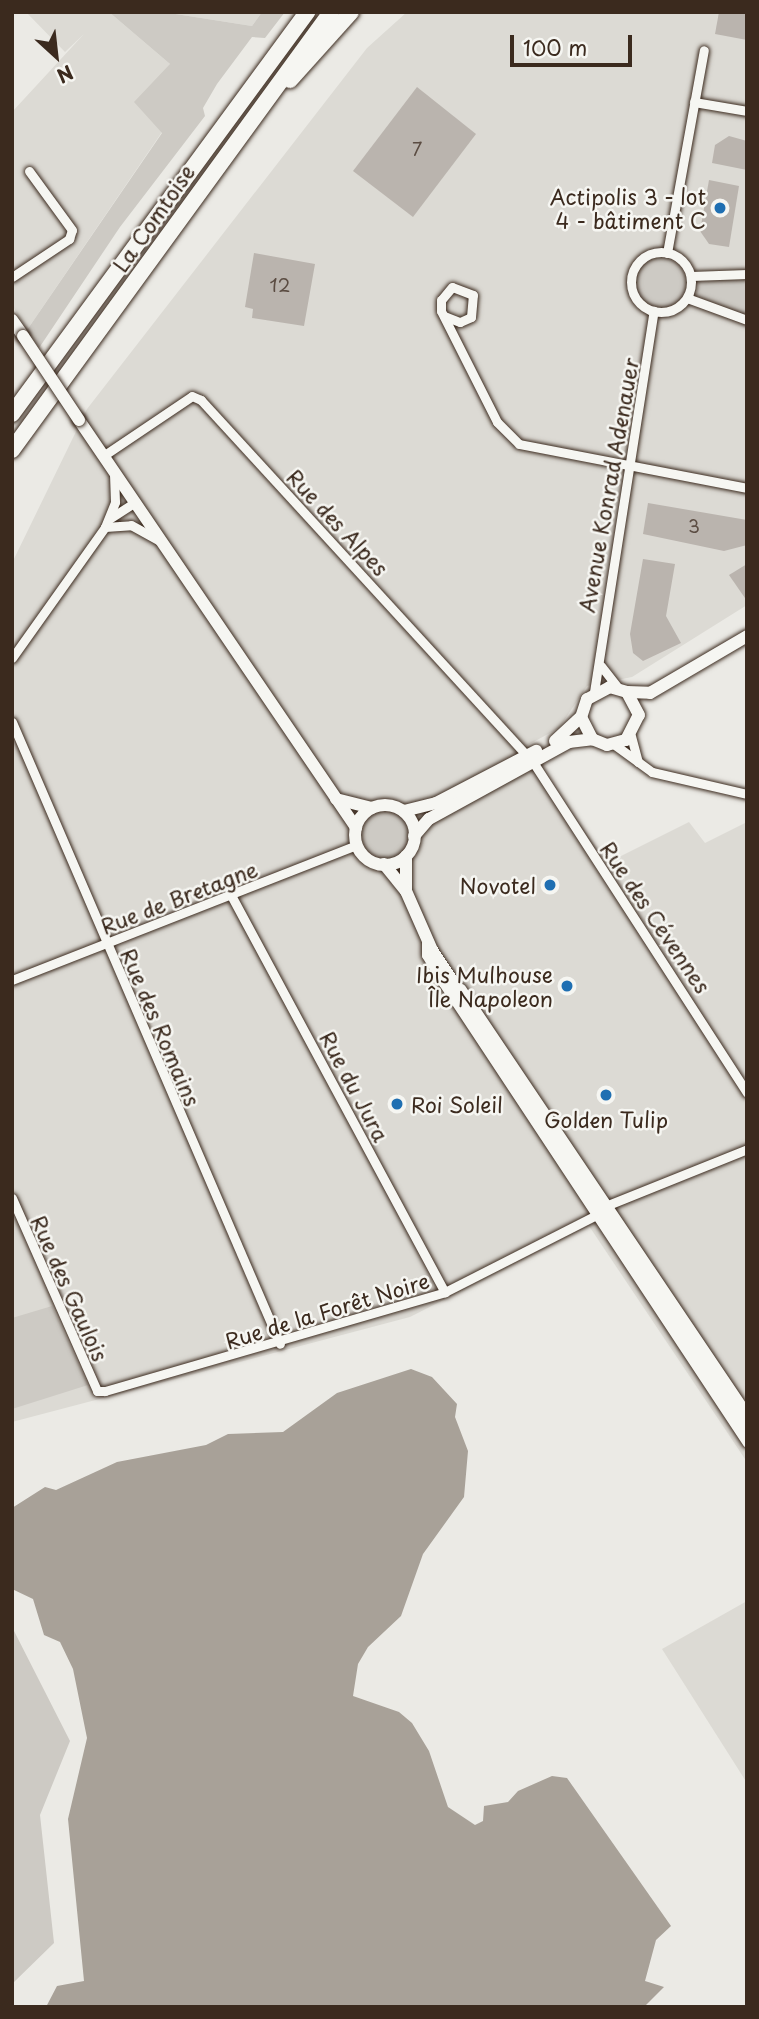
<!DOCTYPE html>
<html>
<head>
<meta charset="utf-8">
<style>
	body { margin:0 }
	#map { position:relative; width:759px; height:2019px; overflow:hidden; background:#ebeae5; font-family:"Playpen Sans",sans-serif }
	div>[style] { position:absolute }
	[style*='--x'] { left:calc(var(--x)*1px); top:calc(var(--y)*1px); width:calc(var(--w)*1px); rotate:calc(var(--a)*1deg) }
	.built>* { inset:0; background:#dcdad4 }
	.green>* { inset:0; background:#cdcac4 }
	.round { border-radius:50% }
	.water>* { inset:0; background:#a8a198 }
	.building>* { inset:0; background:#bab4ae }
	.roads { filter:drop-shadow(0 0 2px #3b2a1e) drop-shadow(0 0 2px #3b2a1e) }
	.minor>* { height:9px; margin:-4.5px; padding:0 4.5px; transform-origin:4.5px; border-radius:4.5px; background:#f6f6f2 }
	.minor>.ring { margin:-4.5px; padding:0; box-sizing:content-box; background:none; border:9px solid #f6f6f2; border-radius:50% }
	.secondary>* { height:12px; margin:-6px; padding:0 6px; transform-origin:6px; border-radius:6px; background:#f6f6f2 }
	.secondary>.ring { margin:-6px; padding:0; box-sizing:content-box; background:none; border:12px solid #f6f6f2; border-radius:50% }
	.motorway>* { height:16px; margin:-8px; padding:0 8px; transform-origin:8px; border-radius:8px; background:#f6f6f2 }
	.bridges { filter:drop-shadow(0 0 2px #3b2a1e) drop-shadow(0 0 2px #3b2a1e) }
	.secondary-bridge>* { height:12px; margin:-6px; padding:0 6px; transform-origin:6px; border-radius:6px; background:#f6f6f2 }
	.dots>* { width:19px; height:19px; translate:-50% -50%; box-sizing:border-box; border:4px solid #f6f6f2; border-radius:50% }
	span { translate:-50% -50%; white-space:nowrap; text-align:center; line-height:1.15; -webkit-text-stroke:5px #f6f6f2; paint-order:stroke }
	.number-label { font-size:18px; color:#5b4c42 }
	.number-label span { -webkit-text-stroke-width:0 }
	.poi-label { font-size:21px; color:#3b2a1e }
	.right { translate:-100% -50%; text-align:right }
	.left { translate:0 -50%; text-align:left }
	.street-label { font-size:21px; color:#3b2a1e }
	.frame { position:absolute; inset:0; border:14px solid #3b2a1e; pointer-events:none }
	.north { position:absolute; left:21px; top:21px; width:70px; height:70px; -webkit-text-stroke:5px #f6f6f2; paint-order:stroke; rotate:153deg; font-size:19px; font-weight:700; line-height:28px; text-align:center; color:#3b2a1e }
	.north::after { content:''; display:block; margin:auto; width:24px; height:32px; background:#3b2a1e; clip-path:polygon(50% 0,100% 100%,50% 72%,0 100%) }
	.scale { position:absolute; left:510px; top:35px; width:122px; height:32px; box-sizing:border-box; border:4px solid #3b2a1e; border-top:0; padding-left:9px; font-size:21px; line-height:24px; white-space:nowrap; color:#3b2a1e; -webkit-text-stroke:5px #f6f6f2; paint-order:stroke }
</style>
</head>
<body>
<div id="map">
	<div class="built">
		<div style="clip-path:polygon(26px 12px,109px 12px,170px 64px,162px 132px,27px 330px,12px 305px,12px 112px,84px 34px,65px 52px)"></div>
		<div style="clip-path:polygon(163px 12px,262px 12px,252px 26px)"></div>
		<div style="clip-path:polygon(407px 12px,747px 12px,747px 605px,632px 677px,587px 686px,559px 728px,526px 746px,607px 863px,689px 822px,705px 843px,747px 822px,747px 1462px,589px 1226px,410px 1317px,12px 1422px,12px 563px,87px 409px,367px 48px)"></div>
		<div style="clip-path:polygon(747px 1601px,747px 1783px,662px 1649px)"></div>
	</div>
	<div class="green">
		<div style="clip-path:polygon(109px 12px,163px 12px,252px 26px,262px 12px,285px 12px,265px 38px,252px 37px,217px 84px,203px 108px,205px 116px,120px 227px,39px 348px,27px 330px,162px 133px,134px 102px,170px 64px)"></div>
		<div class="round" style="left:636px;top:258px;width:50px;height:50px"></div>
		<div style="clip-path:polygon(747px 279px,747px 316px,696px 296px,699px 282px)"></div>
		<div class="round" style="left:362px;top:811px;width:48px;height:48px"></div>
		<div style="clip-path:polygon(52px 1306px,88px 1385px,12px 1409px,12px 1318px)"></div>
		<div style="clip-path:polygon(12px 1627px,70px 1741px,40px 1815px,54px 1943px,12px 1984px)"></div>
	</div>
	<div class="water">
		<div style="clip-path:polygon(411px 1369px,432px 1377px,457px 1404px,455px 1417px,468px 1451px,464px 1497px,423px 1554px,401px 1616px,368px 1647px,358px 1664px,353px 1696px,399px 1712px,412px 1723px,429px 1751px,448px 1807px,475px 1825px,483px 1821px,484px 1806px,508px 1802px,518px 1791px,552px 1776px,567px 1778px,671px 1926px,656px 1940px,645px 1981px,664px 1987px,644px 2007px,46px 2007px,57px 1986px,84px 1981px,68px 1819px,87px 1738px,73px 1669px,60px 1642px,44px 1635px,33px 1599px,12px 1589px,12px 1508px,45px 1487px,56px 1490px,117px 1462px,206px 1445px,228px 1434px,283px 1432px,337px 1393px)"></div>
	</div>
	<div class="building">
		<div style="clip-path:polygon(719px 12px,747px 12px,747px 40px,715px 34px)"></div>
		<div style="clip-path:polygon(417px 87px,476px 134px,413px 217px,353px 171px)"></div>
		<div style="clip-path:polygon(729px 136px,747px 141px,747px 170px,712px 163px,715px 145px)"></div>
		<div style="clip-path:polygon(709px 180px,739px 186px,729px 247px,709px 244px,700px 231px)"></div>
		<div style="clip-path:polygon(254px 253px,315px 264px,304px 326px,252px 318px,253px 309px,245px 307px)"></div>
		<div style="clip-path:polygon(648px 503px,747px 520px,747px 545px,724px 551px,643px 534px)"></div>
		<div style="clip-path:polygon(643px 559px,675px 564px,666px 616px,681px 643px,643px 661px,633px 653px,630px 634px)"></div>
		<div style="clip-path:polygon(747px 564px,747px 601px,729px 575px)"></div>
	</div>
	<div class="roads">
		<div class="minor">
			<div style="--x:694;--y:102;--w:54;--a:9.6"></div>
			<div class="ring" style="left:631px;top:252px;width:51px;height:51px"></div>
			<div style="--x:667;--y:253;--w:206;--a:-79.7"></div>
			<div style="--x:691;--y:276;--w:56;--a:-2"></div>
			<div style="--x:12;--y:277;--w:69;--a:-33.7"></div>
			<div style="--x:69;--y:239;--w:9;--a:-72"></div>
			<div style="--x:72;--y:230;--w:73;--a:-126.1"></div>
			<div style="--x:687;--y:298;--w:64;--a:20.1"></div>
			<div style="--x:444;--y:316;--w:17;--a:21"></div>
			<div style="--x:460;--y:322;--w:12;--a:-24"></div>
			<div style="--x:471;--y:317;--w:22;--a:-85"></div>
			<div style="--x:473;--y:295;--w:22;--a:-159"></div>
			<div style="--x:452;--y:287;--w:17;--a:130"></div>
			<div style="--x:441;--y:300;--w:11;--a:90"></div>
			<div style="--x:441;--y:311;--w:124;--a:63.2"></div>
			<div style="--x:497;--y:422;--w:31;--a:45"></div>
			<div style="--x:519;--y:444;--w:232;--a:10.9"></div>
			<div style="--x:103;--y:456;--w:107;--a:-34"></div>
			<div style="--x:192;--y:396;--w:10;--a:24"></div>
			<div style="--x:201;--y:400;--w:491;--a:47.5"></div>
			<div style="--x:533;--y:762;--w:394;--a:57.1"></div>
			<div style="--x:109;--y:519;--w:30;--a:-33"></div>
			<div style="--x:105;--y:527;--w:26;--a:-4"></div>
			<div style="--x:131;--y:525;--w:31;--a:29"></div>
			<div style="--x:12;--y:658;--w:161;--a:-54.6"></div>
			<div style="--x:105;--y:527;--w:27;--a:-68"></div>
			<div style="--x:115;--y:502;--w:28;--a:-92"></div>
			<div style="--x:601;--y:666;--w:28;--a:52"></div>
			<div style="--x:594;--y:692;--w:386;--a:-81.1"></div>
			<div style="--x:12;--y:722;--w:677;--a:66.69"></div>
			<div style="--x:631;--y:736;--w:27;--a:75"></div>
			<div style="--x:615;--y:745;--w:46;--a:36.1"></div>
			<div style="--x:652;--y:772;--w:98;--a:13"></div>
			<div style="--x:232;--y:897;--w:449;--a:61.7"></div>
			<div style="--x:426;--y:940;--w:15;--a:90"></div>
			<div style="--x:426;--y:955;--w:33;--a:59"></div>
			<div style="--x:443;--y:983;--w:551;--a:56.54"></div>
			<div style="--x:12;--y:980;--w:370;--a:-21.4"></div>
			<div style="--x:461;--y:988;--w:512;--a:56.06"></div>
			<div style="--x:12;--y:1198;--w:211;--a:66.2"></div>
			<div style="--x:97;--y:1391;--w:8;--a:0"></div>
			<div style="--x:105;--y:1391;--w:354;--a:-16.2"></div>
			<div style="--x:445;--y:1292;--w:167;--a:-27"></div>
			<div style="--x:608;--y:1205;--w:150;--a:-21.9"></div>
		</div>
		<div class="secondary">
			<div style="--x:12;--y:320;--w:19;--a:55"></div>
			<div style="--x:79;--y:420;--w:493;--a:55.8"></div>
			<div style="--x:627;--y:692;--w:23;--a:2"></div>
			<div style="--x:650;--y:693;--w:113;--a:-30.4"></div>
			<div style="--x:555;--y:741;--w:35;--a:-43"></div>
			<div style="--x:336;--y:799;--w:37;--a:14"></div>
			<div class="ring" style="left:355px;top:805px;width:48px;height:48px"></div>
			<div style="--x:404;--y:811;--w:33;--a:-14"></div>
			<div style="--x:436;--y:803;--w:113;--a:-27.5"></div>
			<div style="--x:414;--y:836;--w:23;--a:-49"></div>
			<div style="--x:429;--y:819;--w:160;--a:-28.8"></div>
			<div style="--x:569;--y:742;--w:23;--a:-7"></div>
			<div style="--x:592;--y:739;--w:16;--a:22"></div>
			<div style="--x:607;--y:745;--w:20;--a:-15"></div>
			<div style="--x:626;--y:740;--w:28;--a:-63"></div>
			<div style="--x:639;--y:715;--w:26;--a:-118"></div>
			<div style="--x:627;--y:692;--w:18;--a:-164"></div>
			<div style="--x:610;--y:687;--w:26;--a:152"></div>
			<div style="--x:587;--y:699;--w:19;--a:108"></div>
			<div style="--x:581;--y:717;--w:25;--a:63"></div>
			<div style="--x:406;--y:856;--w:35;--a:90"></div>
			<div style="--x:406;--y:891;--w:64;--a:66.2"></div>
			<div style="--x:432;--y:950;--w:573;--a:56.67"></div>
			<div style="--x:384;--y:864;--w:35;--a:51"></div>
		</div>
		<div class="motorway">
			<div style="--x:290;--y:80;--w:91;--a:-48.1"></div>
			<div style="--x:12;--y:414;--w:499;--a:-53.7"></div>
			<div style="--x:12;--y:450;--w:542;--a:-53.93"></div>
		</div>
	</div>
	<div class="bridges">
		<div class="secondary-bridge">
			<div style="--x:23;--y:336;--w:101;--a:56.3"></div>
		</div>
	</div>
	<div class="dots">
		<div style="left:720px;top:208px;background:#1f6fb2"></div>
		<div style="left:550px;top:885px;background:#1f6fb2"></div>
		<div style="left:567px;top:986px;background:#1f6fb2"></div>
		<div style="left:606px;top:1095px;background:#1f6fb2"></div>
		<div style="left:397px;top:1104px;background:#1f6fb2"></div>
	</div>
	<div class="number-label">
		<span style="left:417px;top:149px">7</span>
		<span style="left:280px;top:285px">12</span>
		<span style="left:694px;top:526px">3</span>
	</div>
	<div class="poi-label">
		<span class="right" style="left:706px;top:208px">Actipolis 3 - lot<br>4 - bâtiment C</span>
		<span class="right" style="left:536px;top:885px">Novotel</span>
		<span class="right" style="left:553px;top:986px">Ibis Mulhouse<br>Île Napoleon</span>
		<span class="left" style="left:411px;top:1104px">Roi Soleil</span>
		<span style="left:606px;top:1119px">Golden Tulip</span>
	</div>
	<div class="street-label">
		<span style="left:153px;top:218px;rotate:-55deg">La Comtoise</span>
		<span style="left:608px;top:485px;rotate:-80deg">Avenue Konrad Adenauer</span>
		<span style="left:338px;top:522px;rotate:47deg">Rue des Alpes</span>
		<span style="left:179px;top:897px;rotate:-21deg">Rue de Bretagne</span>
		<span style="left:656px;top:917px;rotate:56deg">Rue des Cévennes</span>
		<span style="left:161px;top:1027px;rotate:67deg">Rue des Romains</span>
		<span style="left:355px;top:1086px;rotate:62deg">Rue du Jura</span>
		<span style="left:70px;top:1288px;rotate:66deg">Rue des Gaulois</span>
		<span style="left:327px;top:1310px;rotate:-17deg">Rue de la Forêt Noire</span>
	</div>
	<div class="frame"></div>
	<div class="north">N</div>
	<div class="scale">100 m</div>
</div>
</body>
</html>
